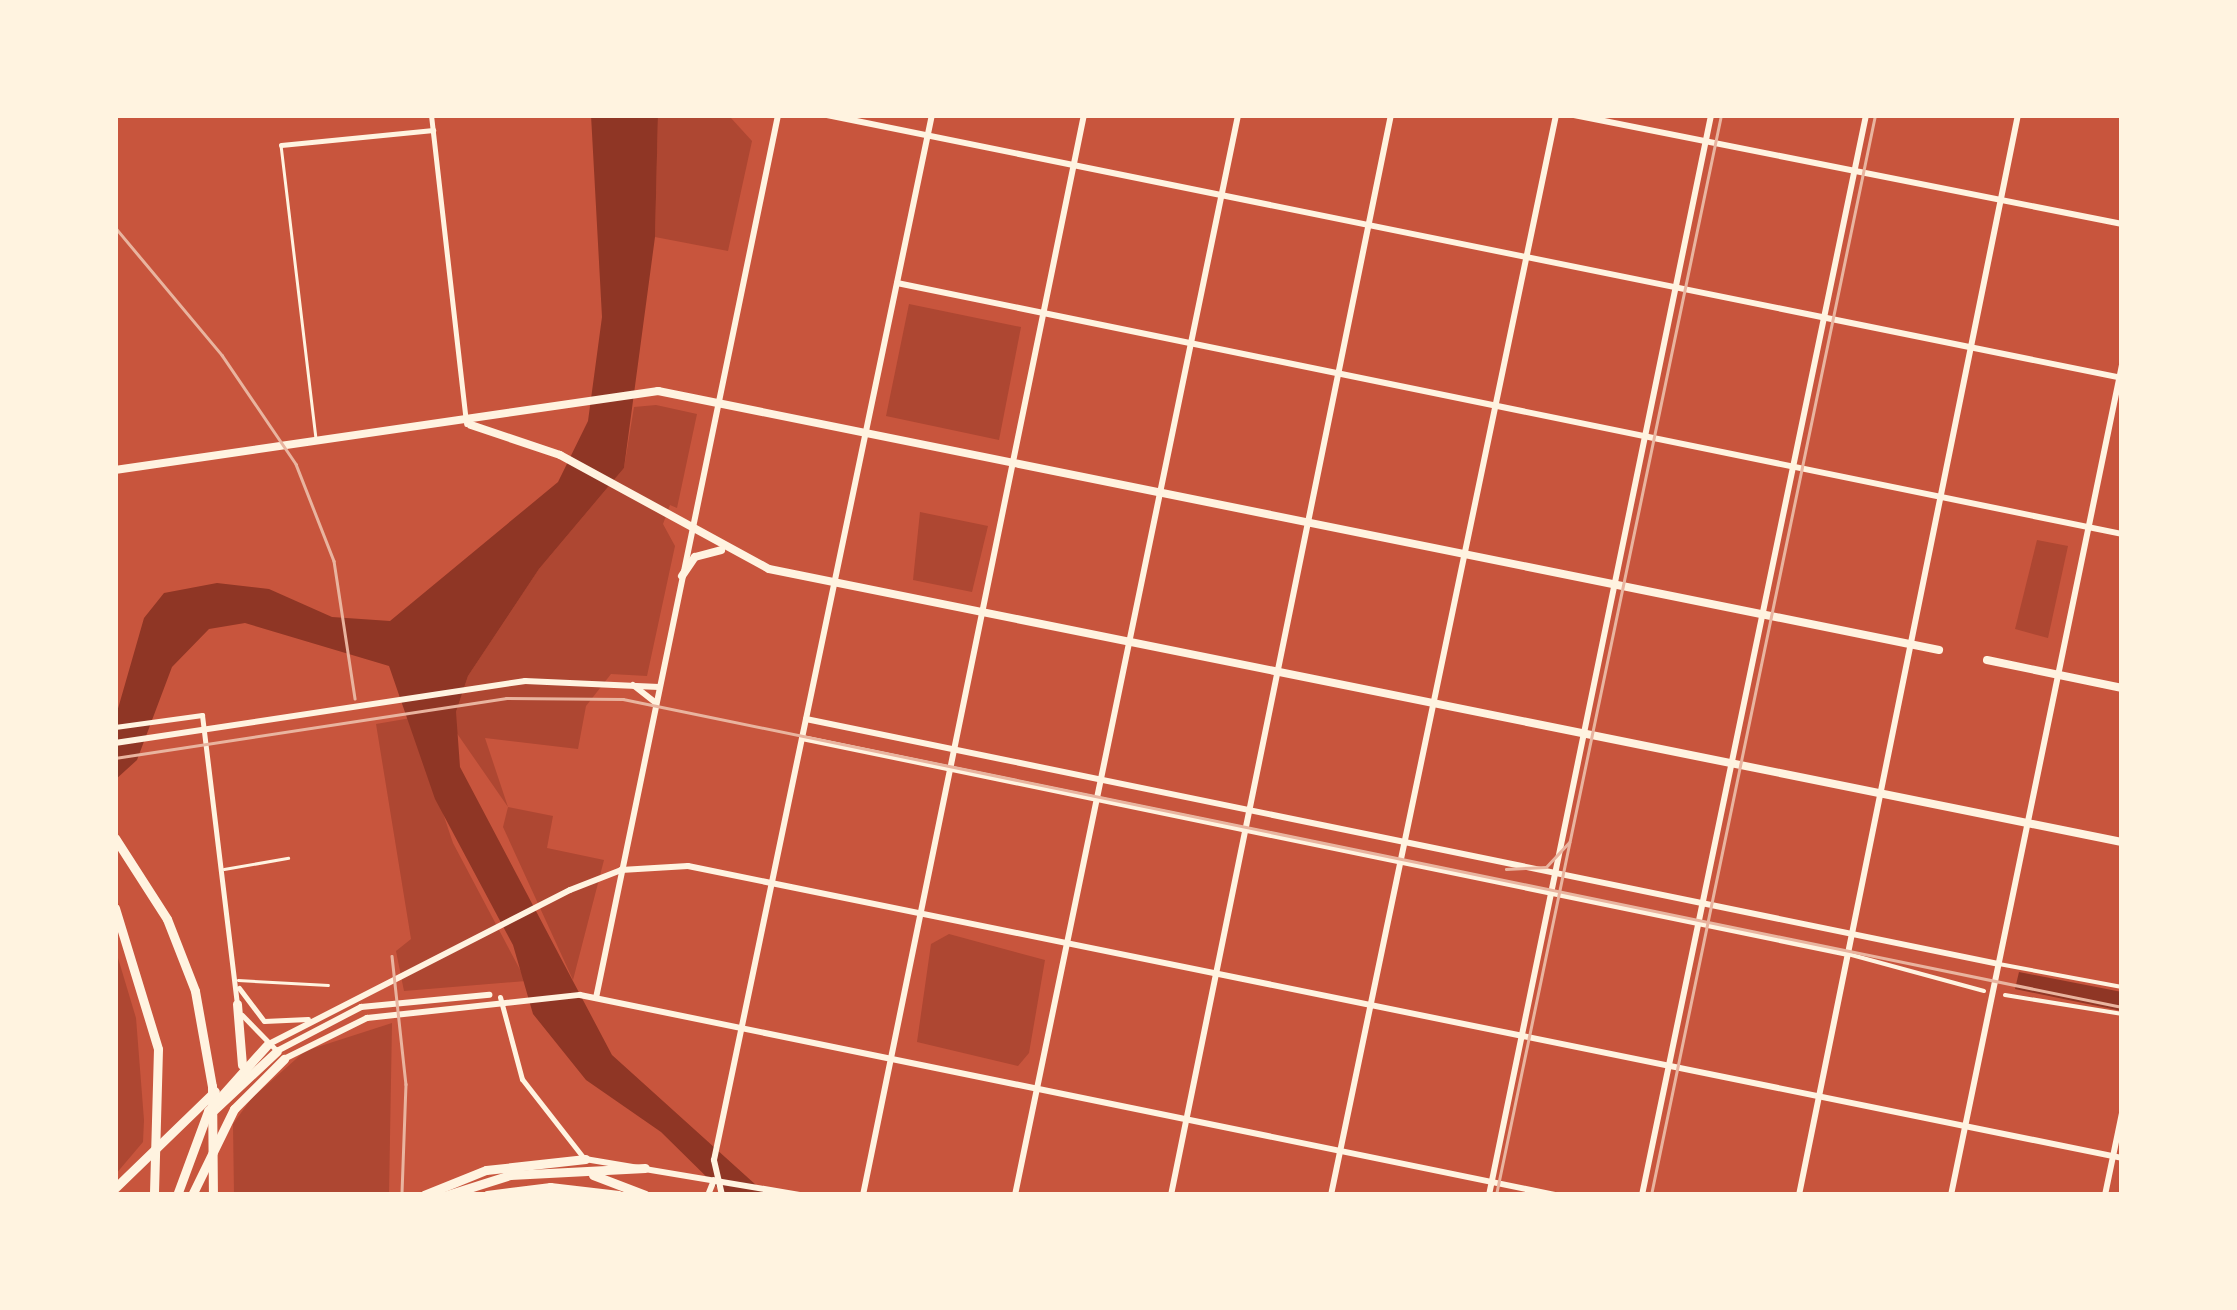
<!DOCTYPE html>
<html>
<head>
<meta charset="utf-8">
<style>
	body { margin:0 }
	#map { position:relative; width:2237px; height:1310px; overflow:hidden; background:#c8553d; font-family:"Fira Sans Condensed",sans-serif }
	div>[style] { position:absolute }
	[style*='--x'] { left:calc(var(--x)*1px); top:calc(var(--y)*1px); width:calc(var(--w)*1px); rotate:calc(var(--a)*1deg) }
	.green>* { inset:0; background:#ae4732 }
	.water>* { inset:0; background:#8f3625 }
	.service>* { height:2.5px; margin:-1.25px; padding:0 1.25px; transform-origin:1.25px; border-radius:1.25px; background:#fff3e0 }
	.pedestrian>* { height:4px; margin:-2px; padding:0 2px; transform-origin:2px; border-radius:2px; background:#fff3e0 }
	.minor>* { height:5px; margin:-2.5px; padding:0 2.5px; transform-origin:2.5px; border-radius:2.5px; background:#fff3e0 }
	.tertiary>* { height:6px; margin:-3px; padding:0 3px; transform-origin:3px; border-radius:3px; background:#fff3e0 }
	.secondary>* { height:6px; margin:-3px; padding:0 3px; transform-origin:3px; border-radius:3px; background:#fff3e0 }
	.primary>* { height:8px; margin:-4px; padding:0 4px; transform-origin:4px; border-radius:4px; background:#fff3e0 }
	.motorway>* { height:9px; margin:-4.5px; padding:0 4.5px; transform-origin:4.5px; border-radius:4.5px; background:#fff3e0 }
	.tram>* { height:2.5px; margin:-1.25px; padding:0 1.25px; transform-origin:1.25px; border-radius:1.25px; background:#e9b49f }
	.rail>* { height:2.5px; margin:-1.25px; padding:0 1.25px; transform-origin:1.25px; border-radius:1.25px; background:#e9b49f }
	span { translate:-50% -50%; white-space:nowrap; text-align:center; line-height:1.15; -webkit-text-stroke:8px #fff3e0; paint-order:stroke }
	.frame { position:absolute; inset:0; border:118px solid #fff3e0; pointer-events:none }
</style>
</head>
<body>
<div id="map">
	<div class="green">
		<div style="clip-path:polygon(658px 115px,731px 118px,752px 141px,728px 251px,655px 237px)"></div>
		<div style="clip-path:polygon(909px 304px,1021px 327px,999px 440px,886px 416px)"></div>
		<div style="clip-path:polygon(656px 405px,697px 414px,677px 508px,670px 505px,663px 524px,675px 546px,647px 676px,611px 674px,586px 706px,578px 749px,485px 738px,508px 807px,553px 816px,547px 848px,604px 860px,573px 980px,503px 827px,508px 807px,456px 732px,456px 712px,468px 676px,539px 569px,624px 468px,634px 407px)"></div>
		<div style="clip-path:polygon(920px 512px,988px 526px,972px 592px,913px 580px)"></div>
		<div style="clip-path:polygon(2037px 540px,2068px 546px,2048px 638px,2015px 629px)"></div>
		<div style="clip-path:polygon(411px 718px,453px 843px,526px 981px,404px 991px,396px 951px,411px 939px,376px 724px)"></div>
		<div style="clip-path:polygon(949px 934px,1045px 960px,1029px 1053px,1018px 1066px,917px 1042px,931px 944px)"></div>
		<div style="clip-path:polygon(115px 948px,136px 1018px,144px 1120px,143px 1142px,115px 1175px)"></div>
		<div style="clip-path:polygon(392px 1023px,389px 1195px,234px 1195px,233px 1124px,251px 1099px,305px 1051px)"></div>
	</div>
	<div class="water">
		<div style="clip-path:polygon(591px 115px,658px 115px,655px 237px,624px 468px,539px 569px,468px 676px,456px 712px,460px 767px,612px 1055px,767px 1195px,725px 1195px,661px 1132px,586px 1080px,533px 1014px,513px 945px,435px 799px,389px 666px,245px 623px,209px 629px,172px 667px,137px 760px,115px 780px,115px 719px,144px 618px,164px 593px,217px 583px,269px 589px,332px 617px,390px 621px,558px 482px,588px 421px,602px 317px)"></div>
		<div style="clip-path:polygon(2019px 972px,2122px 992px,2122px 1011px,2015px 989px)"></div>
	</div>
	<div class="service">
		<div style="--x:281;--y:145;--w:296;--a:83.2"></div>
		<div style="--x:224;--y:869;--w:65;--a:-9.8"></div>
		<div style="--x:238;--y:980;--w:90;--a:3.2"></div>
	</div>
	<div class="pedestrian">
		<div style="--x:1848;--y:954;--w:141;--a:15.2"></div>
		<div style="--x:1999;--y:964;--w:125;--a:10.6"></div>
		<div style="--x:2005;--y:995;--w:119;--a:9.2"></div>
	</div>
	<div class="minor">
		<div style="--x:431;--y:115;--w:311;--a:83.5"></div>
		<div style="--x:281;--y:145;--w:153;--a:-5.6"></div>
		<div style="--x:115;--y:727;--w:88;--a:-7.9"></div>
		<div style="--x:202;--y:715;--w:292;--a:83.1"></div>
		<div style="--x:239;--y:988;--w:41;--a:52.9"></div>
		<div style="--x:264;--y:1021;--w:44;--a:-2.6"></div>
		<div style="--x:500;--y:997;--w:85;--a:75"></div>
		<div style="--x:522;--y:1079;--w:99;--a:52"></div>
		<div style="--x:242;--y:1015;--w:50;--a:45.8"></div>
	</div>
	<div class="tertiary">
		<div style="--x:827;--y:115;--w:1321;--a:11.48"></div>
		<div style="--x:1574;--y:115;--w:559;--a:11.25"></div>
		<div style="--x:897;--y:283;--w:1250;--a:11.58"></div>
		<div style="--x:596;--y:998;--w:902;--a:-78.35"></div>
		<div style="--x:863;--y:1195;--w:1102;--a:-78.44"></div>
		<div style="--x:1015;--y:1195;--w:1103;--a:-78.33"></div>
		<div style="--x:1171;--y:1195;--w:1102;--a:-78.49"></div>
		<div style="--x:1489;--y:1195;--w:1103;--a:-78.38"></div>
		<div style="--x:1642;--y:1195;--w:1103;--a:-78.28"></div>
		<div style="--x:1951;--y:1195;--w:847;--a:-78.36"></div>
		<div style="--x:2105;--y:1195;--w:84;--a:-78.3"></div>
	</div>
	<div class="secondary">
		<div style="--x:633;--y:685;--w:29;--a:38"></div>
		<div style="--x:806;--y:719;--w:1217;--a:11.61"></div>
		<div style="--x:802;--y:738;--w:1068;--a:11.67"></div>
		<div style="--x:115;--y:743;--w:415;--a:-8.6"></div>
		<div style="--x:525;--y:681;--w:134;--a:2.6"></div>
		<div style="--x:267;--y:1045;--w:340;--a:-27.1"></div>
		<div style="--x:570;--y:890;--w:55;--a:-21.4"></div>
		<div style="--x:621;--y:870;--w:67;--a:-3.4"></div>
		<div style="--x:688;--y:866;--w:1463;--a:11.51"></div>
		<div style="--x:277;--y:1051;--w:95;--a:-27.6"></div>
		<div style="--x:361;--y:1007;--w:129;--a:-5.4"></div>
		<div style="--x:284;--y:1059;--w:93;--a:-26.3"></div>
		<div style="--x:367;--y:1018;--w:214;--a:-6.2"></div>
		<div style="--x:580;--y:995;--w:995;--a:11.59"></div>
		<div style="--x:585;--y:1159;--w:219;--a:9.5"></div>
		<div style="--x:708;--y:1195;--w:16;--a:-68"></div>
		<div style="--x:722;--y:1195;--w:36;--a:-103"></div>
		<div style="--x:714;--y:1160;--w:1067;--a:-78.22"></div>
		<div style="--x:1331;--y:1195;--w:1103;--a:-78.23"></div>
		<div style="--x:1799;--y:1195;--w:1102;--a:-78.54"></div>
	</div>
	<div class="primary">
		<div style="--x:471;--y:425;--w:94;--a:18.6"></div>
		<div style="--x:560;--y:455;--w:238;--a:28.6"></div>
		<div style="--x:769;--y:569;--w:1380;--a:11.41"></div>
		<div style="--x:115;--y:470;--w:549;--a:-8.28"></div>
		<div style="--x:658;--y:391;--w:1307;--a:11.43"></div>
		<div style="--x:682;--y:576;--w:23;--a:-56"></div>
		<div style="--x:695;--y:557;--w:27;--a:-15"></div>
		<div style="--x:1987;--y:660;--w:138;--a:11.7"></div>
	</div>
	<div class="motorway">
		<div style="--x:115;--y:838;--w:96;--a:57.3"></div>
		<div style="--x:167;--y:919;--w:77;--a:68.7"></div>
		<div style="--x:195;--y:991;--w:97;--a:79.9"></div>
		<div style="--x:212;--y:1086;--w:109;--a:89.5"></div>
		<div style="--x:115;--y:908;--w:147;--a:73"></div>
		<div style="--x:158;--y:1049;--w:146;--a:91.6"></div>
		<div style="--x:237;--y:1004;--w:61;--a:85.3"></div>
		<div style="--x:214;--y:1110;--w:86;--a:-43.1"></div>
		<div style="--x:593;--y:1175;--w:56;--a:21"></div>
		<div style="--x:115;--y:1188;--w:139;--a:-44.1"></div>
		<div style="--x:177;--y:1195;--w:90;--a:-69.7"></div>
		<div style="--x:208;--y:1111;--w:89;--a:-48.2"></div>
		<div style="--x:192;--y:1195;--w:96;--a:-64"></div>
		<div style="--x:234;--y:1109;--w:71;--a:-45"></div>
		<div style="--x:424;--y:1195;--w:67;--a:-22"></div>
		<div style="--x:486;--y:1170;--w:100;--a:-6.3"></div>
		<div style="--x:447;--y:1195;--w:66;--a:-17.6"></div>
		<div style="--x:510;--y:1175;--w:135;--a:-3"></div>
		<div style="--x:487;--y:1195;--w:64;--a:-7.2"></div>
		<div style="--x:550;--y:1187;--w:69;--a:6.6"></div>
	</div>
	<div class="tram">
		<div style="--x:115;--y:758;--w:396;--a:-8.7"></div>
		<div style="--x:506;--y:698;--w:117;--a:0.5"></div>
		<div style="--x:623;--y:699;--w:1530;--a:11.61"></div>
		<div style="--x:1506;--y:869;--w:40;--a:-2.9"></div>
		<div style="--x:1546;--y:867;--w:34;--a:-47"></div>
		<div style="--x:1496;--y:1195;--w:1103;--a:-78.23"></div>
		<div style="--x:1651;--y:1195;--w:1103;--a:-78.28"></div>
	</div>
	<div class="rail">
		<div style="--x:115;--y:227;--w:167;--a:50.1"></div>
		<div style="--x:222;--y:355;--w:132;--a:55.8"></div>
		<div style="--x:296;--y:464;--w:104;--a:68.6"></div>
		<div style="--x:334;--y:561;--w:139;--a:81.3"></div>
		<div style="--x:392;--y:956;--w:129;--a:83.8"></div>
		<div style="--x:406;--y:1084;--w:111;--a:92.1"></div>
	</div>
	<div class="frame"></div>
</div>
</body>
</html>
